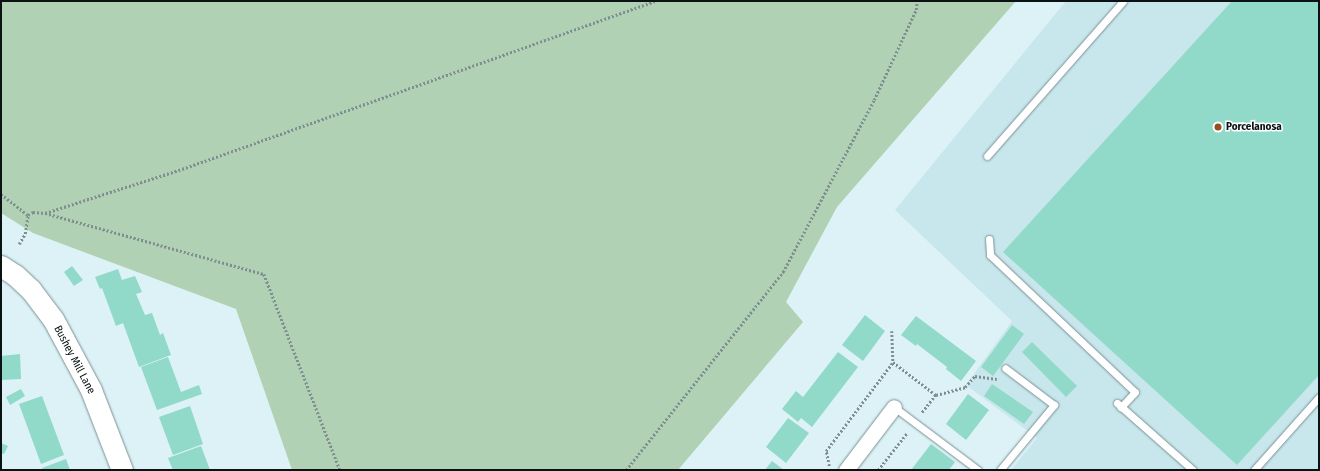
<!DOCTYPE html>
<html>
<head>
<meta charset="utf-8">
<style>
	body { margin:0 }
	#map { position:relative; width:1320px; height:471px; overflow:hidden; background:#dcf2f6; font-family:"Fira Sans Condensed",sans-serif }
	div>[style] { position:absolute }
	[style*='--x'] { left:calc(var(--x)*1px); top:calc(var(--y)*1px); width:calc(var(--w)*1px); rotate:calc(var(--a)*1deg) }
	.built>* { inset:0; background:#c8e7ed }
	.green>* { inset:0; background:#b1d1b4 }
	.building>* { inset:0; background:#91d9c9 }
	.path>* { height:2.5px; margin-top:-1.25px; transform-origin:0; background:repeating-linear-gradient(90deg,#7f8f91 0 2px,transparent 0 4px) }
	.roads { filter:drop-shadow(0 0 1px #7c9094) drop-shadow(0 0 1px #7c9094) }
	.lane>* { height:7px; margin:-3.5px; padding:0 3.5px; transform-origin:3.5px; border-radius:3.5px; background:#fff }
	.street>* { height:15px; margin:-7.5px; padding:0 7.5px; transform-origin:7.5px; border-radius:7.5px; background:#fff }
	.secondary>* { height:21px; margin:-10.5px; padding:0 10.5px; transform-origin:10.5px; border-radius:10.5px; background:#fff }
	.dots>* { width:11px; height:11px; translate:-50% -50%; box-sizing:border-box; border:2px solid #fff; border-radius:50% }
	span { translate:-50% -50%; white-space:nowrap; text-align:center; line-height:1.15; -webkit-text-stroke:3px #fff; paint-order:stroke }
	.poi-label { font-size:11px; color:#0a1213; font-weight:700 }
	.left { translate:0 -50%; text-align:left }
	.street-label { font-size:11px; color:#0a1213 }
	.frame { position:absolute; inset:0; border:2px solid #0a1213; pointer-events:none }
</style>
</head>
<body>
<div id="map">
	<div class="built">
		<div style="clip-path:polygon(1066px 1px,1319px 1px,1319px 470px,1011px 470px,1037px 438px,966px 385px,1012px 321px,895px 210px)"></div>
	</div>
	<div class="green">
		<div style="clip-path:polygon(1px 1px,1016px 1px,837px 207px,786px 302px,803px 322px,678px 470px,292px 470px,236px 309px,33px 233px,1px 213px)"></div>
	</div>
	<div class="building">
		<div style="clip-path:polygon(1232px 1px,1319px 1px,1319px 375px,1237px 465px,1003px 252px)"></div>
		<div style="clip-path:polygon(72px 266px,83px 280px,74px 286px,64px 272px)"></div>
		<div style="clip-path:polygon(118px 269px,122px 280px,135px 276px,142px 292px,136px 294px,145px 315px,152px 313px,160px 335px,163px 333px,171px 355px,139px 367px,123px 323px,116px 326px,102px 288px,100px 289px,95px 277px)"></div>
		<div style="clip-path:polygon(865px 315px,885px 331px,863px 361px,842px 345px)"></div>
		<div style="clip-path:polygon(916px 316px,976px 361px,961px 381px,946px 369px,947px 367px,917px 344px,916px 346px,901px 335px)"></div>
		<div style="clip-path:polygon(1012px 325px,1024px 334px,993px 376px,981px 367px)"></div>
		<div style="clip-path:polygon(1032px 342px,1077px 386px,1066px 397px,1022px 352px)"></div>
		<div style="clip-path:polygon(838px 352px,858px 367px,812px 427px,801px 418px,798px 422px,782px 409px,796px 391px,803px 397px)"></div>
		<div style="clip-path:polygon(20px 354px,21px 379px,1px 380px,1px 356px)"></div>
		<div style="clip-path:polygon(168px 357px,181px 392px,199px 385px,202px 394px,157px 410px,141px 367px)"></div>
		<div style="clip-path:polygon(992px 384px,1033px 412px,1024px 424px,984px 396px)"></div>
		<div style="clip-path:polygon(21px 389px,25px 396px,10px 405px,6px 397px)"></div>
		<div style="clip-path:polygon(968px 394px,989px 410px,966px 440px,946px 424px)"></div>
		<div style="clip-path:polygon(42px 396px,64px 455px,41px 464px,19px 404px)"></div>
		<div style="clip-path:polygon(190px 406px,203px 444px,173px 455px,159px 417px)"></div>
		<div style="clip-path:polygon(788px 418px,809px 433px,786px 463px,766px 447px)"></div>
		<div style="clip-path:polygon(1px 443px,8px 446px,4px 454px,1px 453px)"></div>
		<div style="clip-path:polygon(931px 444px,955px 462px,949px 470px,911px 470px)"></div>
		<div style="clip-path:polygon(201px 446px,210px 470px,173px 470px,168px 458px)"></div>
		<div style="clip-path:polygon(66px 459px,70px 470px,43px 470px,42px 468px)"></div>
		<div style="clip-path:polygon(772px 461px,784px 470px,765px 470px)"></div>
	</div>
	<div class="path">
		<div style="--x:1;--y:194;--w:34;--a:38"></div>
		<div style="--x:45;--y:213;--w:227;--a:15.6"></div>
		<div style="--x:264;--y:274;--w:210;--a:68.8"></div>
		<div style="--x:19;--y:244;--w:12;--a:-59"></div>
		<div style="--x:25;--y:234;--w:19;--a:-81"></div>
		<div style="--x:28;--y:215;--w:6;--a:-31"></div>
		<div style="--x:33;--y:212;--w:12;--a:5"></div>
		<div style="--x:45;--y:213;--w:144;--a:-17.8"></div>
		<div style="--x:182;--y:169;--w:502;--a:-19.55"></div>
		<div style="--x:892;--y:331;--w:31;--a:88"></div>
		<div style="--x:936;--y:395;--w:30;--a:-15"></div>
		<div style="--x:965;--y:387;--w:15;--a:-48"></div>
		<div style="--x:975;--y:376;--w:22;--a:8"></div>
		<div style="--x:829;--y:466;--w:15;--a:-101"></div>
		<div style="--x:826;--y:451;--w:111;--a:-53"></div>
		<div style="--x:893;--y:362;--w:54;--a:37.5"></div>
		<div style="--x:936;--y:395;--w:23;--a:128"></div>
		<div style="--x:626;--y:470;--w:253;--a:-51.6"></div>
		<div style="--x:783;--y:272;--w:195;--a:-62.1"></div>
		<div style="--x:874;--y:100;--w:99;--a:-65"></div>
		<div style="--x:916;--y:10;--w:9;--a:-84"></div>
		<div style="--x:878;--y:470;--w:47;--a:-51.9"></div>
	</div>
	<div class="roads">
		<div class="lane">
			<div style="--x:987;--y:156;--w:206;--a:-48.7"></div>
			<div style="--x:989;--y:239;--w:16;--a:86"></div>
			<div style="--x:990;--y:255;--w:199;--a:43.4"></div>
			<div style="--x:1135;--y:392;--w:21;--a:133"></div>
			<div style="--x:1117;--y:403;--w:101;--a:41.4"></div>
			<div style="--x:894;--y:407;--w:105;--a:36.9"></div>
			<div style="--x:1000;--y:470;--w:85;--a:-50.3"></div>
			<div style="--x:1054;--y:405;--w:61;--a:-142.9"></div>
			<div style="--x:1254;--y:470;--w:98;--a:-48.3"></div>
		</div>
		<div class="street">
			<div style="--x:846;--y:470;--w:79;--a:-52.7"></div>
		</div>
		<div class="secondary">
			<div style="--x:1;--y:266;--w:17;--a:33"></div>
			<div style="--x:15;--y:275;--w:22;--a:43"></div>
			<div style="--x:31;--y:290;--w:36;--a:53"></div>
			<div style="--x:53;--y:319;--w:81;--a:61.8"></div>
			<div style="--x:91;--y:390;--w:86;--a:68.8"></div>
		</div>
	</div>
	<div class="dots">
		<div style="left:1218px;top:127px;background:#945120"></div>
	</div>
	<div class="poi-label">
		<span class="left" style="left:1226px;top:127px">Porcelanosa</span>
	</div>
	<div class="street-label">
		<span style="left:74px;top:360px;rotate:62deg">Bushey Mill Lane</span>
	</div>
	<div class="frame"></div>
</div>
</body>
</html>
